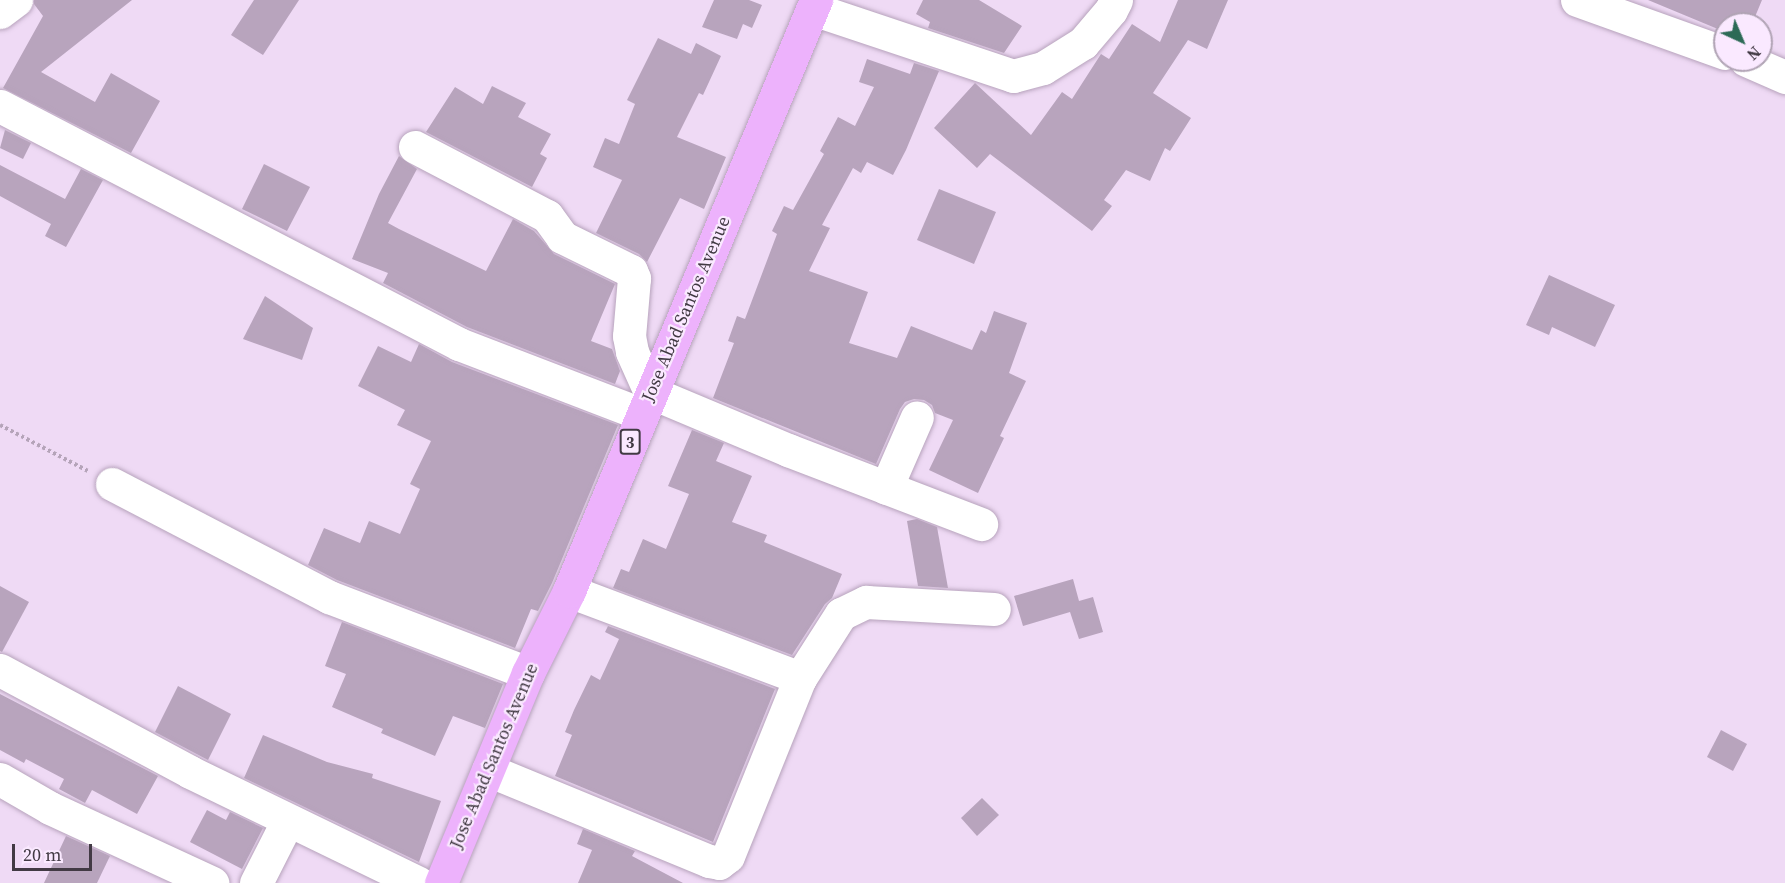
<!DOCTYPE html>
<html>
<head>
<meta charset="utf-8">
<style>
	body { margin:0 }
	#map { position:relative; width:1785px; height:883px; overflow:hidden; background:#efdaf5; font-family:"Source Serif 4",serif }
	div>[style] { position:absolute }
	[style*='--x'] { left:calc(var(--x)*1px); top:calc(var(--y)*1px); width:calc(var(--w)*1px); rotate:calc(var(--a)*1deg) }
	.building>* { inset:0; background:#b8a4bd }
	.path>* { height:4px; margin-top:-2px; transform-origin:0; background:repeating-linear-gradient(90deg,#b5a4b9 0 3px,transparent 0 6px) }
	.roads { filter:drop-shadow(0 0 2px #b7a3bc) drop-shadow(0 0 2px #b7a3bc) }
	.minor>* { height:33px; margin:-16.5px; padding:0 16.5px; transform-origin:16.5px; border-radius:16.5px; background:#fff }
	.highway>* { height:33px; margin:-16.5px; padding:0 16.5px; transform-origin:16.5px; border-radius:16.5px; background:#edb2fc }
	span { translate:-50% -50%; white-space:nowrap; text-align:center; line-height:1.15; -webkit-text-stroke:4.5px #fae9ff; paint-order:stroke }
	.shield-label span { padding:2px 4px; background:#fae9ff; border:2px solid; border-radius:4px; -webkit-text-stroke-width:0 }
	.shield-label { font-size:16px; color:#423a44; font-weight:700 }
	.street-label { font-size:18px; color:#423a44 }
	.north { position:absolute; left:1713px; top:12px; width:60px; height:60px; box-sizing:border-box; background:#fae9ff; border:2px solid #b0a3b4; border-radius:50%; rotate:136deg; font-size:16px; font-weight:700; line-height:24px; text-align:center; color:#423a44 }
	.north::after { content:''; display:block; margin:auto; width:21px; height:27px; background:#2c6a56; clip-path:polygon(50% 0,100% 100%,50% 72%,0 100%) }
	.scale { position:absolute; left:12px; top:844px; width:80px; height:27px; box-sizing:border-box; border:3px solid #423a44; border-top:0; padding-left:8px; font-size:18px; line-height:21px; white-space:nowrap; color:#423a44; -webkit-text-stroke:4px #fae9ff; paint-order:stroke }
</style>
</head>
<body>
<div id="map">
	<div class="building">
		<div style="clip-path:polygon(34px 0,132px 0,41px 72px,95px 102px,111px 73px,160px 101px,131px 153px,3px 88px,43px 16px,34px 4px)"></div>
		<div style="clip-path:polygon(254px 0,299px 0,263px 55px,231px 35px)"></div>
		<div style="clip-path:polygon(714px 0,749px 0,762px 5px,752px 28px,743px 24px,737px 39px,702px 27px)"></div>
		<div style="clip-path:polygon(923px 0,979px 0,1022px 26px,1004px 53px,928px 28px,930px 22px,916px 14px)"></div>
		<div style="clip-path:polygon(1178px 0,1228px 0,1207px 49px,1188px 40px,1153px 93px,1191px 118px,1170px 151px,1165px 148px,1150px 181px,1126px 170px,1104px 200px,1112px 206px,1092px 231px,990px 154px,977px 168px,934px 128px,975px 83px,1031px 135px,1062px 92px,1072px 99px,1101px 54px,1109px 59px,1132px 24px,1160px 42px)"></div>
		<div style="clip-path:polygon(1648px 0,1762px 0,1752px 24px,1725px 24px,1725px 32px)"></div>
		<div style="clip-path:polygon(658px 38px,691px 54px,696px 43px,721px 56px,703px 95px,699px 93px,677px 137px,726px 157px,704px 209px,680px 198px,647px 262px,639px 254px,596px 233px,622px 180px,593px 167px,605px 138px,619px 144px,635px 104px,627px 100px)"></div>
		<div style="clip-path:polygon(867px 59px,910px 74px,914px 63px,939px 71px,906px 150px,893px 175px,867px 162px,861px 173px,853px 168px,822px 225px,830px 228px,809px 271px,868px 292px,849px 343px,897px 358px,911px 326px,972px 350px,981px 330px,986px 333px,994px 311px,1027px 323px,1009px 373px,1026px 381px,1000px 436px,1004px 438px,978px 493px,929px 470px,953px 420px,935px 413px,932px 405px,924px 400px,914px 399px,905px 402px,900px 409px,876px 464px,713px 398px,734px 343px,728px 341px,737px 316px,745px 319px,777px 234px,772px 231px,784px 206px,793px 210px,824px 154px,820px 151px,838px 117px,855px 126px,874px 87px,859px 82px)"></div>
		<div style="clip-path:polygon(492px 86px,526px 103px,518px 117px,551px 134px,540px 154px,547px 158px,532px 187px,426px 132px,455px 87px,483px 104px)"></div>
		<div style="clip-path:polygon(5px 130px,31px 143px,23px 159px,0 148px)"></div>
		<div style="clip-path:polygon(399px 156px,417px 169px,388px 223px,399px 229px,486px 271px,513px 219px,534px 231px,554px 254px,615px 284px,591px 341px,612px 349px,620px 371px,615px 384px,467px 327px,383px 283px,388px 273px,352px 259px,379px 194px)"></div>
		<div style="clip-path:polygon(264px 164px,310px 187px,287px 231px,242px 209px)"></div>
		<div style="clip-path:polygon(0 165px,65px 199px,81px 169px,103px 180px,66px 247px,45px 236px,51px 224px,0 196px)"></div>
		<div style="clip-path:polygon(939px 189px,996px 212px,974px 264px,917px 240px)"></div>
		<div style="clip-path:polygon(1549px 275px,1615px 305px,1595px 347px,1552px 327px,1549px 335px,1526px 325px)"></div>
		<div style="clip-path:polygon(265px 296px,313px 328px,302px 360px,243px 339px)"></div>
		<div style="clip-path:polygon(419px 344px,452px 362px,618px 425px,552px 583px,538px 611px,531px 609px,515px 648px,337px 580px,308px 565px,324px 528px,360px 543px,369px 521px,400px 534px,420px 489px,410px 484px,431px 441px,397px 425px,405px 410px,358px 386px,378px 346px,411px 362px)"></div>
		<div style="clip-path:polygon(692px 430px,724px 443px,716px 461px,752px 476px,732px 522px,767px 535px,764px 542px,842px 574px,832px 598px,825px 604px,792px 655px,613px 588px,621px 569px,629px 572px,643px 539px,666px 549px,689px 494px,668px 486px)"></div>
		<div style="clip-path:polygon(917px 519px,937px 527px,948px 588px,918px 586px,907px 521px)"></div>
		<div style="clip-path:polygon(1073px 579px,1079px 601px,1093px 597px,1103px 632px,1079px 639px,1070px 612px,1023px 626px,1014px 596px)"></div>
		<div style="clip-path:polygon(0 586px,29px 602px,2px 652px,0 651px)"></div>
		<div style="clip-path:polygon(342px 622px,503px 684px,485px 728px,453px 716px,435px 756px,381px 733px,383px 729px,332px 707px,346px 674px,325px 666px)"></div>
		<div style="clip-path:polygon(608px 626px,775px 689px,713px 842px,555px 776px,572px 735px,565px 732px,574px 710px,591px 675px,600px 680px,619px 639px,605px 632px)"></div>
		<div style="clip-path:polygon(178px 686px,231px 714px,208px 760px,155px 732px)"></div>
		<div style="clip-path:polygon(0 694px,158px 776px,137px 814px,92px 790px,85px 803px,59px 789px,64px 779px,26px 759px,24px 763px,0 750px)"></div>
		<div style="clip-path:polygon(1721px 730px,1747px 744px,1733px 771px,1707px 757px)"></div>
		<div style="clip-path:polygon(263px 735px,327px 762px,373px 774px,372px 778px,441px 801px,419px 862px,244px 778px)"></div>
		<div style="clip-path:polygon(982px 798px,999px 815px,977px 836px,961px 818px)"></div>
		<div style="clip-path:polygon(207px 810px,226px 820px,230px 812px,263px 828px,242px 869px,190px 842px)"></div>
		<div style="clip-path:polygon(583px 829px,635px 851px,632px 856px,683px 883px,578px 883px,592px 850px,577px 844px)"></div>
		<div style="clip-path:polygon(66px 836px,110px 856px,97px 883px,44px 883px)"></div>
	</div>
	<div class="path">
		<div style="--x:0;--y:425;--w:99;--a:27.6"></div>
	</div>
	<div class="roads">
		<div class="minor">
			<div style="--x:1577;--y:0;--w:157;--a:19.7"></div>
			<div style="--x:813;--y:9;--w:211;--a:18.5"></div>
			<div style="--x:1013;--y:76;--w:31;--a:-15"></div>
			<div style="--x:1043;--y:68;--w:47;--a:-32"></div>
			<div style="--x:1083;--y:43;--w:43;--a:-49.7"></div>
			<div style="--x:1111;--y:10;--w:11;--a:-63"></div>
			<div style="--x:0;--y:12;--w:20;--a:-37"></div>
			<div style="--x:1746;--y:60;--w:43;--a:23.6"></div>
			<div style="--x:0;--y:106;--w:517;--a:27.41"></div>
			<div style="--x:459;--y:344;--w:195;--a:21"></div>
			<div style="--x:415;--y:147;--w:149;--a:27.6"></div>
			<div style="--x:547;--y:216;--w:26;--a:54"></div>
			<div style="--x:562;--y:237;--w:77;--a:26.2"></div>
			<div style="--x:631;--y:271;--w:8;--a:67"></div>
			<div style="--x:634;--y:278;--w:58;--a:94.9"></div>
			<div style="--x:629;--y:336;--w:16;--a:79"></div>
			<div style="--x:632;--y:352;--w:44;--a:65.8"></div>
			<div style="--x:650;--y:392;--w:150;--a:22.8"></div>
			<div style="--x:788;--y:450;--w:207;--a:21"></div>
			<div style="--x:112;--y:484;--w:245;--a:27.5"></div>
			<div style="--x:329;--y:597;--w:213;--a:20.9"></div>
			<div style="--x:886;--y:488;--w:77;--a:-66.4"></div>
			<div style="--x:569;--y:591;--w:247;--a:20.6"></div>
			<div style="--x:0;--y:670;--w:216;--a:28.2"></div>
			<div style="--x:190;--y:772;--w:254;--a:25.9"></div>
			<div style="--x:488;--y:770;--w:239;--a:22.4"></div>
			<div style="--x:709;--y:861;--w:10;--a:11"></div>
			<div style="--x:719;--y:863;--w:11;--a:-38"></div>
			<div style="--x:728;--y:856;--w:192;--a:-68"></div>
			<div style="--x:800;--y:678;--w:76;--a:-57.4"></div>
			<div style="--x:841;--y:614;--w:28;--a:-26"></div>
			<div style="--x:866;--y:602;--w:128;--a:3.1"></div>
			<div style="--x:0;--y:779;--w:58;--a:30.1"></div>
			<div style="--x:50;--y:808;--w:179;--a:24.8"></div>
			<div style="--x:256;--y:883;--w:68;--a:-63.1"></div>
		</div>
		<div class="highway">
			<div style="--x:441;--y:883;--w:227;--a:-67.5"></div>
			<div style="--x:528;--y:673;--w:92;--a:-63.4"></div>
			<div style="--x:569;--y:591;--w:641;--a:-67.32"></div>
		</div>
	</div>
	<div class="shield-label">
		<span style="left:630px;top:442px">3</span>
	</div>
	<div class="street-label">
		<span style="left:686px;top:309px;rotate:-67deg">Jose Abad Santos Avenue</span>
		<span style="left:494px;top:756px;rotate:-67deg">Jose Abad Santos Avenue</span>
	</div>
	<div class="north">N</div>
	<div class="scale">20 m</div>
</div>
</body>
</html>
